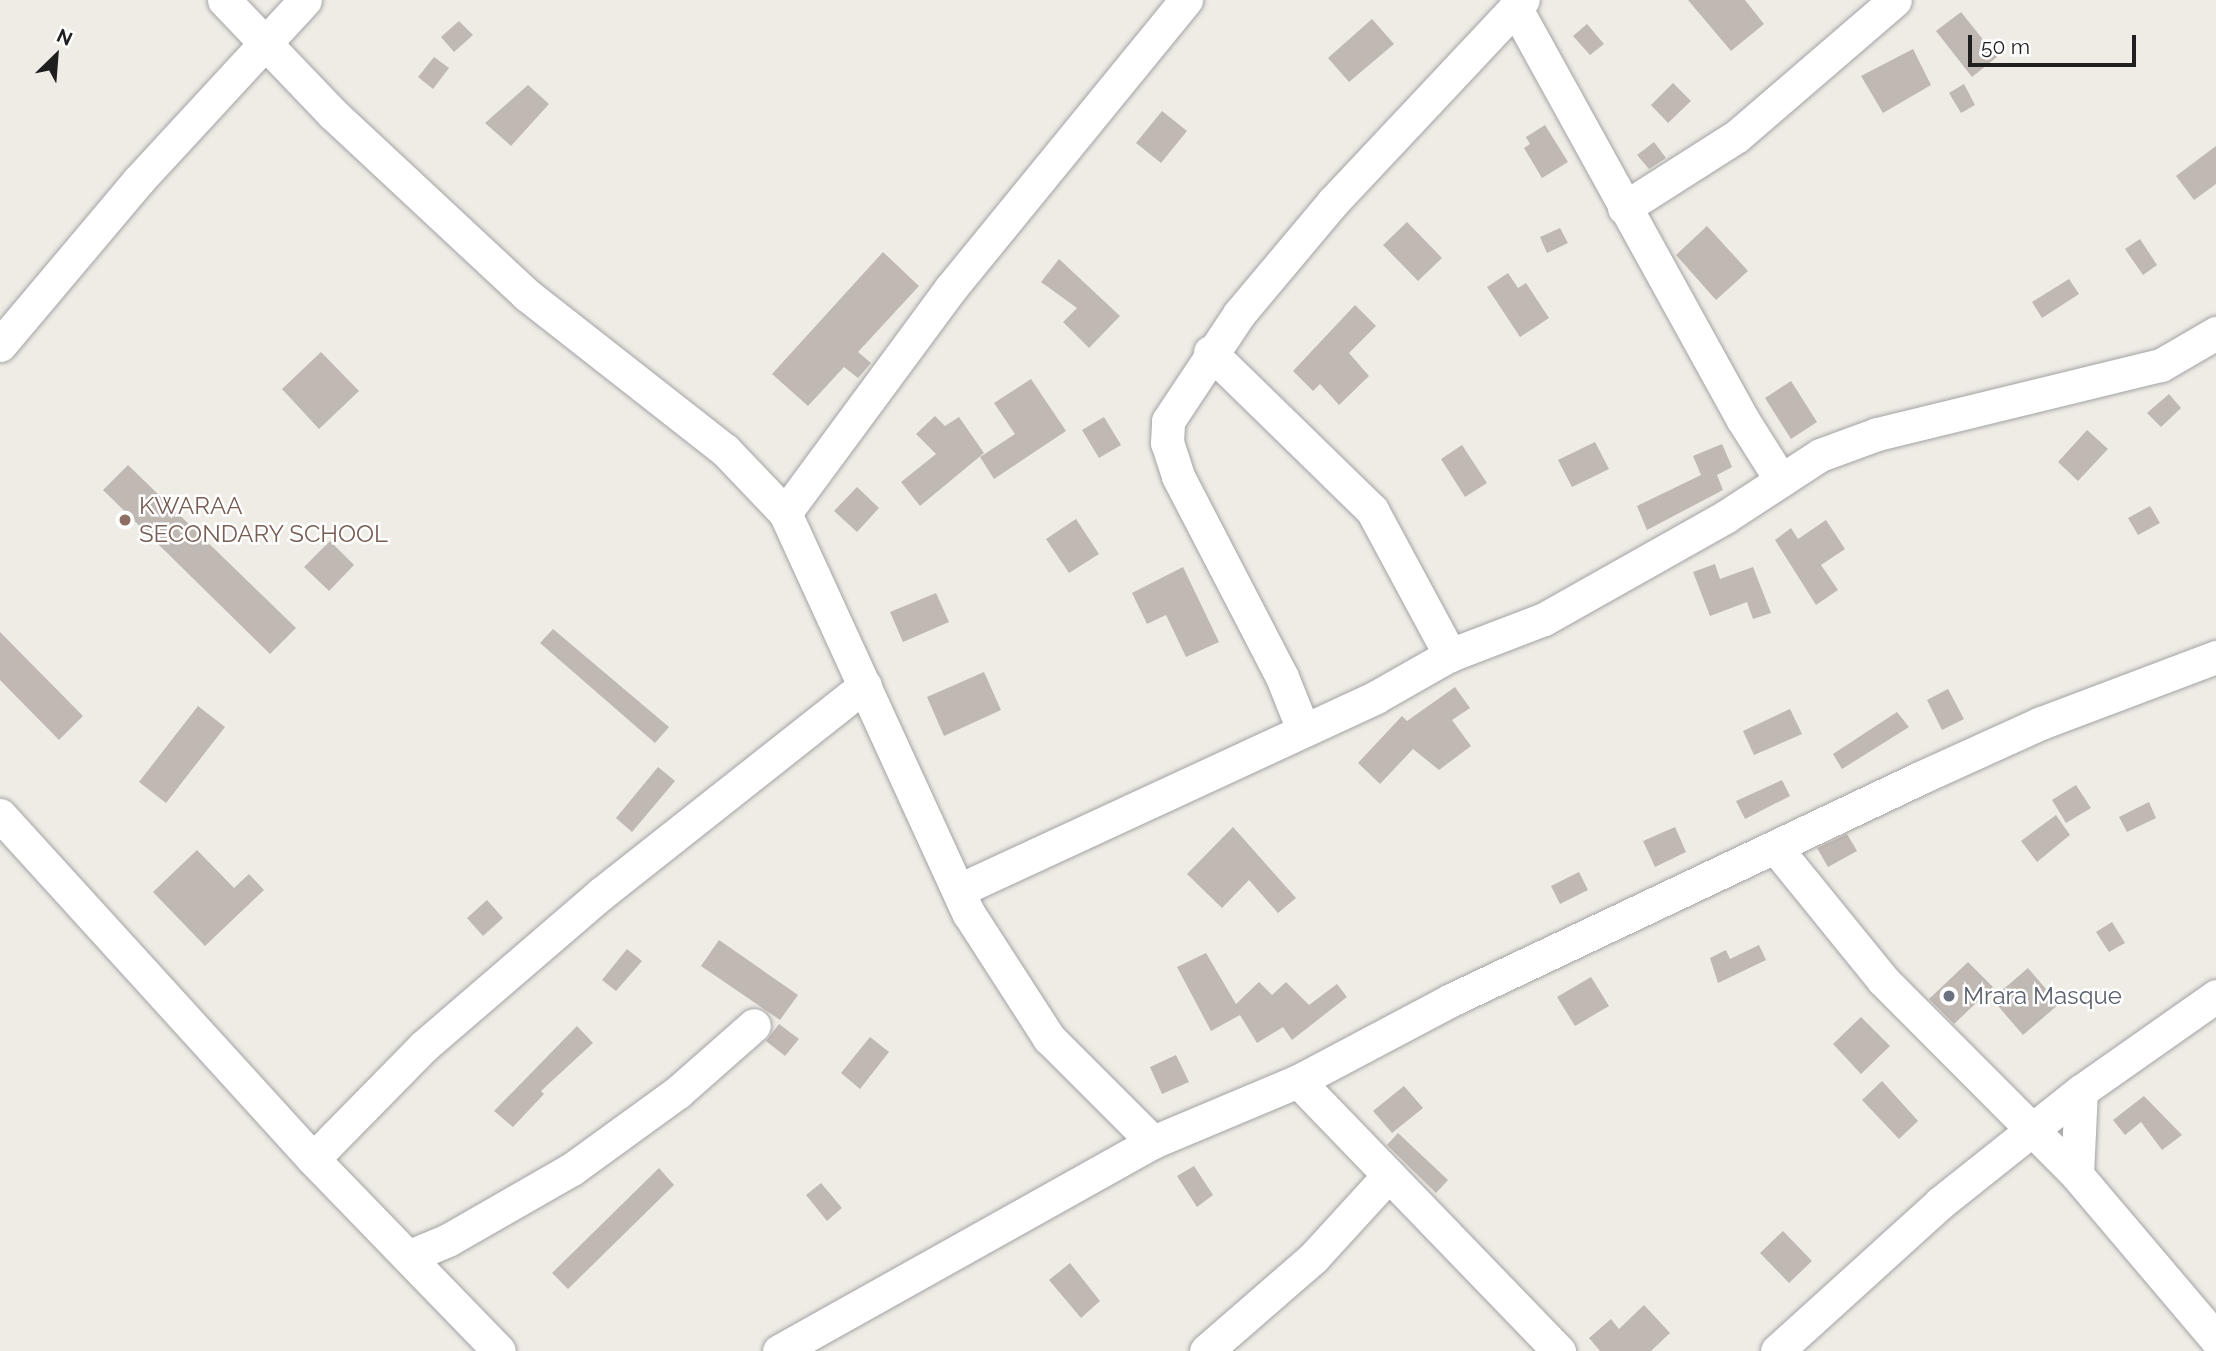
<!DOCTYPE html>
<html>
<head>
<meta charset="utf-8">
<style>
	body { margin:0 }
	#map { position:relative; width:2216px; height:1351px; overflow:hidden; background:#efece6; font-family:Raleway,sans-serif }
	div>[style] { position:absolute }
	[style*='--x'] { left:calc(var(--x)*1px); top:calc(var(--y)*1px); width:calc(var(--w)*1px); rotate:calc(var(--a)*1deg) }
	.building>* { inset:0; background:#bfb8b3 }
	.roads { filter:drop-shadow(0 0 2px #a3a3a3) drop-shadow(0 0 2px #a3a3a3) }
	.minor>* { height:33px; margin:-16.5px; padding:0 16.5px; transform-origin:16.5px; border-radius:16.5px; background:#fff }
	.dots>* { width:19px; height:19px; translate:-50% -50%; box-sizing:border-box; border:4px solid #fff; border-radius:50% }
	span { translate:-50% -50%; white-space:nowrap; text-align:center; line-height:1.15; -webkit-text-stroke:5px #fff; paint-order:stroke }
	.education-label { font-size:24px; color:#785e54 }
	.left { translate:0 -50%; text-align:left }
	.worship-label { font-size:24px; color:#5b616d }
	.north { position:absolute; left:21px; top:21px; width:70px; height:70px; -webkit-text-stroke:5px #fff; paint-order:stroke; rotate:25deg; font-size:19px; font-weight:700; line-height:28px; text-align:center; color:#1f1f1f }
	.north::after { content:''; display:block; margin:auto; width:24px; height:32px; background:#1f1f1f; clip-path:polygon(50% 0,100% 100%,50% 72%,0 100%) }
	.scale { position:absolute; left:1968px; top:35px; width:168px; height:32px; box-sizing:border-box; border:4px solid #1f1f1f; border-top:0; padding-left:9px; font-size:21px; line-height:24px; white-space:nowrap; color:#1f1f1f; -webkit-text-stroke:5px #fff; paint-order:stroke }
</style>
</head>
<body>
<div id="map">
	<div class="building">
		<div style="clip-path:polygon(1688px 0,1745px 0,1764px 24px,1731px 51px)"></div>
		<div style="clip-path:polygon(1961px 12px,1997px 57px,1972px 77px,1936px 31px)"></div>
		<div style="clip-path:polygon(1372px 19px,1394px 44px,1349px 82px,1328px 58px)"></div>
		<div style="clip-path:polygon(459px 21px,473px 35px,454px 52px,441px 37px)"></div>
		<div style="clip-path:polygon(1587px 24px,1604px 44px,1590px 55px,1573px 36px)"></div>
		<div style="clip-path:polygon(1913px 49px,1931px 85px,1883px 113px,1861px 76px)"></div>
		<div style="clip-path:polygon(434px 57px,449px 68px,433px 89px,418px 77px)"></div>
		<div style="clip-path:polygon(1673px 83px,1691px 101px,1668px 123px,1651px 105px)"></div>
		<div style="clip-path:polygon(1964px 84px,1975px 105px,1961px 113px,1949px 93px)"></div>
		<div style="clip-path:polygon(528px 85px,549px 104px,511px 146px,485px 123px)"></div>
		<div style="clip-path:polygon(1162px 111px,1187px 131px,1161px 163px,1136px 143px)"></div>
		<div style="clip-path:polygon(1545px 125px,1568px 162px,1542px 178px,1524px 148px,1530px 144px,1526px 137px)"></div>
		<div style="clip-path:polygon(1654px 142px,1666px 158px,1649px 169px,1637px 155px)"></div>
		<div style="clip-path:polygon(2216px 146px,2216px 184px,2194px 200px,2176px 176px)"></div>
		<div style="clip-path:polygon(1407px 222px,1442px 258px,1418px 281px,1383px 245px)"></div>
		<div style="clip-path:polygon(1707px 226px,1748px 271px,1716px 300px,1676px 255px)"></div>
		<div style="clip-path:polygon(1560px 228px,1568px 243px,1547px 253px,1540px 237px)"></div>
		<div style="clip-path:polygon(2140px 239px,2157px 265px,2143px 275px,2125px 249px)"></div>
		<div style="clip-path:polygon(883px 252px,919px 286px,858px 352px,871px 363px,858px 378px,844px 367px,808px 406px,772px 374px)"></div>
		<div style="clip-path:polygon(1059px 259px,1120px 316px,1089px 348px,1063px 322px,1077px 308px,1041px 282px)"></div>
		<div style="clip-path:polygon(1508px 273px,1518px 288px,1526px 283px,1549px 318px,1520px 337px,1487px 287px)"></div>
		<div style="clip-path:polygon(2069px 279px,2079px 294px,2042px 318px,2032px 302px)"></div>
		<div style="clip-path:polygon(1355px 305px,1376px 326px,1349px 353px,1369px 376px,1339px 405px,1320px 384px,1313px 391px,1293px 371px)"></div>
		<div style="clip-path:polygon(321px 352px,359px 391px,319px 429px,282px 389px)"></div>
		<div style="clip-path:polygon(1031px 379px,1066px 431px,994px 479px,980px 457px,1015px 434px,994px 403px)"></div>
		<div style="clip-path:polygon(1791px 381px,1817px 422px,1791px 439px,1765px 398px)"></div>
		<div style="clip-path:polygon(2169px 394px,2181px 408px,2161px 427px,2147px 413px)"></div>
		<div style="clip-path:polygon(935px 416px,945px 426px,959px 417px,984px 453px,920px 506px,901px 482px,936px 454px,916px 434px)"></div>
		<div style="clip-path:polygon(1104px 417px,1121px 445px,1099px 458px,1082px 430px)"></div>
		<div style="clip-path:polygon(2087px 430px,2108px 449px,2078px 481px,2058px 462px)"></div>
		<div style="clip-path:polygon(1595px 442px,1609px 469px,1572px 487px,1558px 460px)"></div>
		<div style="clip-path:polygon(1722px 444px,1732px 467px,1717px 475px,1723px 490px,1647px 530px,1637px 506px,1701px 475px,1693px 456px)"></div>
		<div style="clip-path:polygon(1462px 445px,1487px 483px,1465px 497px,1441px 459px)"></div>
		<div style="clip-path:polygon(128px 465px,296px 628px,270px 654px,103px 490px)"></div>
		<div style="clip-path:polygon(857px 487px,879px 508px,857px 532px,834px 511px)"></div>
		<div style="clip-path:polygon(2150px 506px,2160px 523px,2138px 535px,2128px 518px)"></div>
		<div style="clip-path:polygon(1076px 519px,1099px 554px,1069px 573px,1046px 539px)"></div>
		<div style="clip-path:polygon(1826px 520px,1845px 549px,1821px 565px,1838px 590px,1816px 605px,1775px 540px,1791px 528px,1798px 539px)"></div>
		<div style="clip-path:polygon(330px 541px,354px 565px,329px 591px,304px 567px)"></div>
		<div style="clip-path:polygon(1715px 564px,1720px 579px,1753px 567px,1771px 613px,1753px 619px,1747px 602px,1710px 616px,1693px 572px)"></div>
		<div style="clip-path:polygon(1183px 567px,1219px 642px,1186px 657px,1166px 615px,1147px 624px,1132px 593px)"></div>
		<div style="clip-path:polygon(936px 593px,949px 622px,903px 642px,890px 612px)"></div>
		<div style="clip-path:polygon(553px 629px,669px 727px,655px 743px,540px 643px)"></div>
		<div style="clip-path:polygon(0 632px,83px 716px,59px 740px,0 680px)"></div>
		<div style="clip-path:polygon(984px 672px,1001px 710px,944px 736px,927px 697px)"></div>
		<div style="clip-path:polygon(1455px 687px,1470px 708px,1452px 720px,1471px 746px,1439px 770px,1413px 749px,1380px 784px,1358px 763px,1402px 716px,1407px 721px)"></div>
		<div style="clip-path:polygon(1948px 689px,1964px 719px,1942px 730px,1927px 700px)"></div>
		<div style="clip-path:polygon(198px 706px,225px 727px,166px 803px,139px 782px)"></div>
		<div style="clip-path:polygon(1790px 709px,1802px 734px,1754px 755px,1743px 731px)"></div>
		<div style="clip-path:polygon(1897px 712px,1909px 727px,1842px 769px,1833px 754px)"></div>
		<div style="clip-path:polygon(658px 767px,675px 781px,632px 832px,616px 818px)"></div>
		<div style="clip-path:polygon(1782px 780px,1790px 796px,1745px 819px,1736px 801px)"></div>
		<div style="clip-path:polygon(2076px 785px,2091px 808px,2066px 823px,2052px 800px)"></div>
		<div style="clip-path:polygon(2149px 802px,2156px 818px,2127px 832px,2119px 817px)"></div>
		<div style="clip-path:polygon(2056px 815px,2070px 835px,2037px 862px,2021px 841px)"></div>
		<div style="clip-path:polygon(1233px 827px,1296px 898px,1278px 913px,1249px 880px,1222px 908px,1187px 874px)"></div>
		<div style="clip-path:polygon(1675px 827px,1686px 852px,1655px 867px,1643px 841px)"></div>
		<div style="clip-path:polygon(1847px 834px,1857px 851px,1828px 867px,1817px 848px)"></div>
		<div style="clip-path:polygon(197px 850px,234px 888px,249px 874px,264px 890px,205px 946px,153px 892px)"></div>
		<div style="clip-path:polygon(1579px 872px,1588px 890px,1560px 904px,1551px 886px)"></div>
		<div style="clip-path:polygon(487px 900px,503px 918px,483px 936px,467px 918px)"></div>
		<div style="clip-path:polygon(2112px 922px,2125px 943px,2109px 952px,2096px 932px)"></div>
		<div style="clip-path:polygon(719px 940px,798px 995px,780px 1020px,701px 966px)"></div>
		<div style="clip-path:polygon(1759px 945px,1766px 960px,1718px 983px,1710px 958px,1726px 950px,1730px 959px)"></div>
		<div style="clip-path:polygon(627px 949px,642px 961px,616px 991px,602px 980px)"></div>
		<div style="clip-path:polygon(1206px 953px,1236px 1004px,1259px 982px,1272px 995px,1286px 982px,1309px 1005px,1337px 984px,1347px 997px,1292px 1040px,1283px 1027px,1257px 1043px,1240px 1015px,1211px 1031px,1177px 967px)"></div>
		<div style="clip-path:polygon(1968px 962px,1993px 987px,1954px 1024px,1929px 999px)"></div>
		<div style="clip-path:polygon(2028px 968px,2059px 1004px,2023px 1035px,1992px 999px)"></div>
		<div style="clip-path:polygon(1591px 977px,1609px 1006px,1575px 1026px,1557px 997px)"></div>
		<div style="clip-path:polygon(1861px 1017px,1890px 1046px,1861px 1074px,1833px 1044px)"></div>
		<div style="clip-path:polygon(779px 1024px,799px 1039px,785px 1056px,766px 1041px)"></div>
		<div style="clip-path:polygon(577px 1026px,593px 1043px,541px 1091px,544px 1094px,513px 1127px,494px 1111px)"></div>
		<div style="clip-path:polygon(870px 1037px,889px 1052px,860px 1089px,841px 1073px)"></div>
		<div style="clip-path:polygon(1176px 1055px,1189px 1082px,1162px 1094px,1150px 1067px)"></div>
		<div style="clip-path:polygon(1882px 1081px,1918px 1121px,1899px 1139px,1862px 1100px)"></div>
		<div style="clip-path:polygon(1404px 1086px,1423px 1108px,1392px 1133px,1373px 1111px)"></div>
		<div style="clip-path:polygon(2144px 1096px,2182px 1135px,2162px 1150px,2141px 1122px,2125px 1135px,2113px 1120px)"></div>
		<div style="clip-path:polygon(1398px 1133px,1448px 1180px,1436px 1193px,1387px 1145px)"></div>
		<div style="clip-path:polygon(1194px 1166px,1213px 1195px,1197px 1207px,1177px 1176px)"></div>
		<div style="clip-path:polygon(659px 1168px,674px 1185px,568px 1289px,552px 1273px)"></div>
		<div style="clip-path:polygon(821px 1183px,842px 1208px,827px 1221px,806px 1195px)"></div>
		<div style="clip-path:polygon(1783px 1231px,1812px 1261px,1789px 1283px,1760px 1253px)"></div>
		<div style="clip-path:polygon(1070px 1263px,1100px 1301px,1081px 1318px,1049px 1280px)"></div>
		<div style="clip-path:polygon(1644px 1305px,1670px 1333px,1651px 1351px,1600px 1351px,1589px 1338px,1611px 1319px,1619px 1329px)"></div>
	</div>
	<div class="roads">
		<div class="minor">
			<div style="--x:224;--y:0;--w:158;--a:46.3"></div>
			<div style="--x:333;--y:114;--w:265;--a:43"></div>
			<div style="--x:527;--y:295;--w:251;--a:38.1"></div>
			<div style="--x:725;--y:450;--w:87;--a:46.4"></div>
			<div style="--x:785;--y:513;--w:441;--a:65.4"></div>
			<div style="--x:969;--y:914;--w:148;--a:57.2"></div>
			<div style="--x:1049;--y:1038;--w:147;--a:45"></div>
			<div style="--x:1515;--y:7;--w:472;--a:61.1"></div>
			<div style="--x:1743;--y:420;--w:71;--a:57.7"></div>
			<div style="--x:1624;--y:208;--w:134;--a:-32.5"></div>
			<div style="--x:1737;--y:136;--w:208;--a:-40.7"></div>
			<div style="--x:0;--y:345;--w:214;--a:-49.9"></div>
			<div style="--x:138;--y:181;--w:246;--a:-47.3"></div>
			<div style="--x:1210;--y:352;--w:226;--a:44.3"></div>
			<div style="--x:1372;--y:510;--w:165;--a:61.7"></div>
			<div style="--x:785;--y:513;--w:280;--a:-53.6"></div>
			<div style="--x:951;--y:288;--w:372;--a:-50.8"></div>
			<div style="--x:1302;--y:727;--w:54;--a:-111.8"></div>
			<div style="--x:1282;--y:677;--w:226;--a:-117.4"></div>
			<div style="--x:1178;--y:476;--w:35;--a:-108"></div>
			<div style="--x:1167;--y:443;--w:22;--a:-87"></div>
			<div style="--x:1168;--y:421;--w:128;--a:-56.4"></div>
			<div style="--x:1239;--y:314;--w:146;--a:-50"></div>
			<div style="--x:1333;--y:202;--w:277;--a:-46.8"></div>
			<div style="--x:0;--y:815;--w:465;--a:47.7"></div>
			<div style="--x:313;--y:1159;--w:267;--a:45.9"></div>
			<div style="--x:1775;--y:847;--w:171;--a:50.9"></div>
			<div style="--x:1883;--y:980;--w:275;--a:45.1"></div>
			<div style="--x:2077;--y:1175;--w:215;--a:49.7"></div>
			<div style="--x:959;--y:890;--w:459;--a:-24.8"></div>
			<div style="--x:1376;--y:697;--w:85;--a:-29.6"></div>
			<div style="--x:1450;--y:655;--w:101;--a:-21"></div>
			<div style="--x:1544;--y:619;--w:208;--a:-29.4"></div>
			<div style="--x:1725;--y:517;--w:113;--a:-33.1"></div>
			<div style="--x:1820;--y:455;--w:61;--a:-20.2"></div>
			<div style="--x:1877;--y:434;--w:292;--a:-13.7"></div>
			<div style="--x:2161;--y:365;--w:64;--a:-30.2"></div>
			<div style="--x:1298;--y:1081;--w:376;--a:46"></div>
			<div style="--x:313;--y:1159;--w:158;--a:-45.5"></div>
			<div style="--x:424;--y:1046;--w:235;--a:-40.7"></div>
			<div style="--x:602;--y:893;--w:335;--a:-38.3"></div>
			<div style="--x:2077;--y:1175;--w:84;--a:-87.3"></div>
			<div style="--x:410;--y:1256;--w:41;--a:-22.8"></div>
			<div style="--x:448;--y:1240;--w:143;--a:-29.8"></div>
			<div style="--x:572;--y:1169;--w:131;--a:-36"></div>
			<div style="--x:678;--y:1092;--w:101;--a:-41.4"></div>
			<div style="--x:779;--y:1351;--w:428;--a:-29.2"></div>
			<div style="--x:1153;--y:1142;--w:157;--a:-22.8"></div>
			<div style="--x:1298;--y:1081;--w:173;--a:-27.9"></div>
			<div style="--x:1451;--y:1000;--w:521;--a:-25.34"></div>
			<div style="--x:1922;--y:777;--w:131;--a:-24.4"></div>
			<div style="--x:2041;--y:723;--w:187;--a:-20.7"></div>
			<div style="--x:1206;--y:1351;--w:143;--a:-41"></div>
			<div style="--x:1314;--y:1257;--w:108;--a:-47.6"></div>
			<div style="--x:1777;--y:1351;--w:220;--a:-42.2"></div>
			<div style="--x:1940;--y:1203;--w:180;--a:-38.5"></div>
			<div style="--x:2081;--y:1091;--w:165;--a:-35.1"></div>
		</div>
	</div>
	<div class="dots">
		<div style="left:125px;top:520px;background:#8d6e63"></div>
		<div style="left:1949px;top:996px;background:#6b7280"></div>
	</div>
	<div class="education-label">
		<span class="left" style="left:139px;top:520px">KWARAA<br>SECONDARY SCHOOL</span>
	</div>
	<div class="worship-label">
		<span class="left" style="left:1963px;top:996px">Mrara Masque</span>
	</div>
	<div class="north">N</div>
	<div class="scale">50 m</div>
</div>
</body>
</html>
